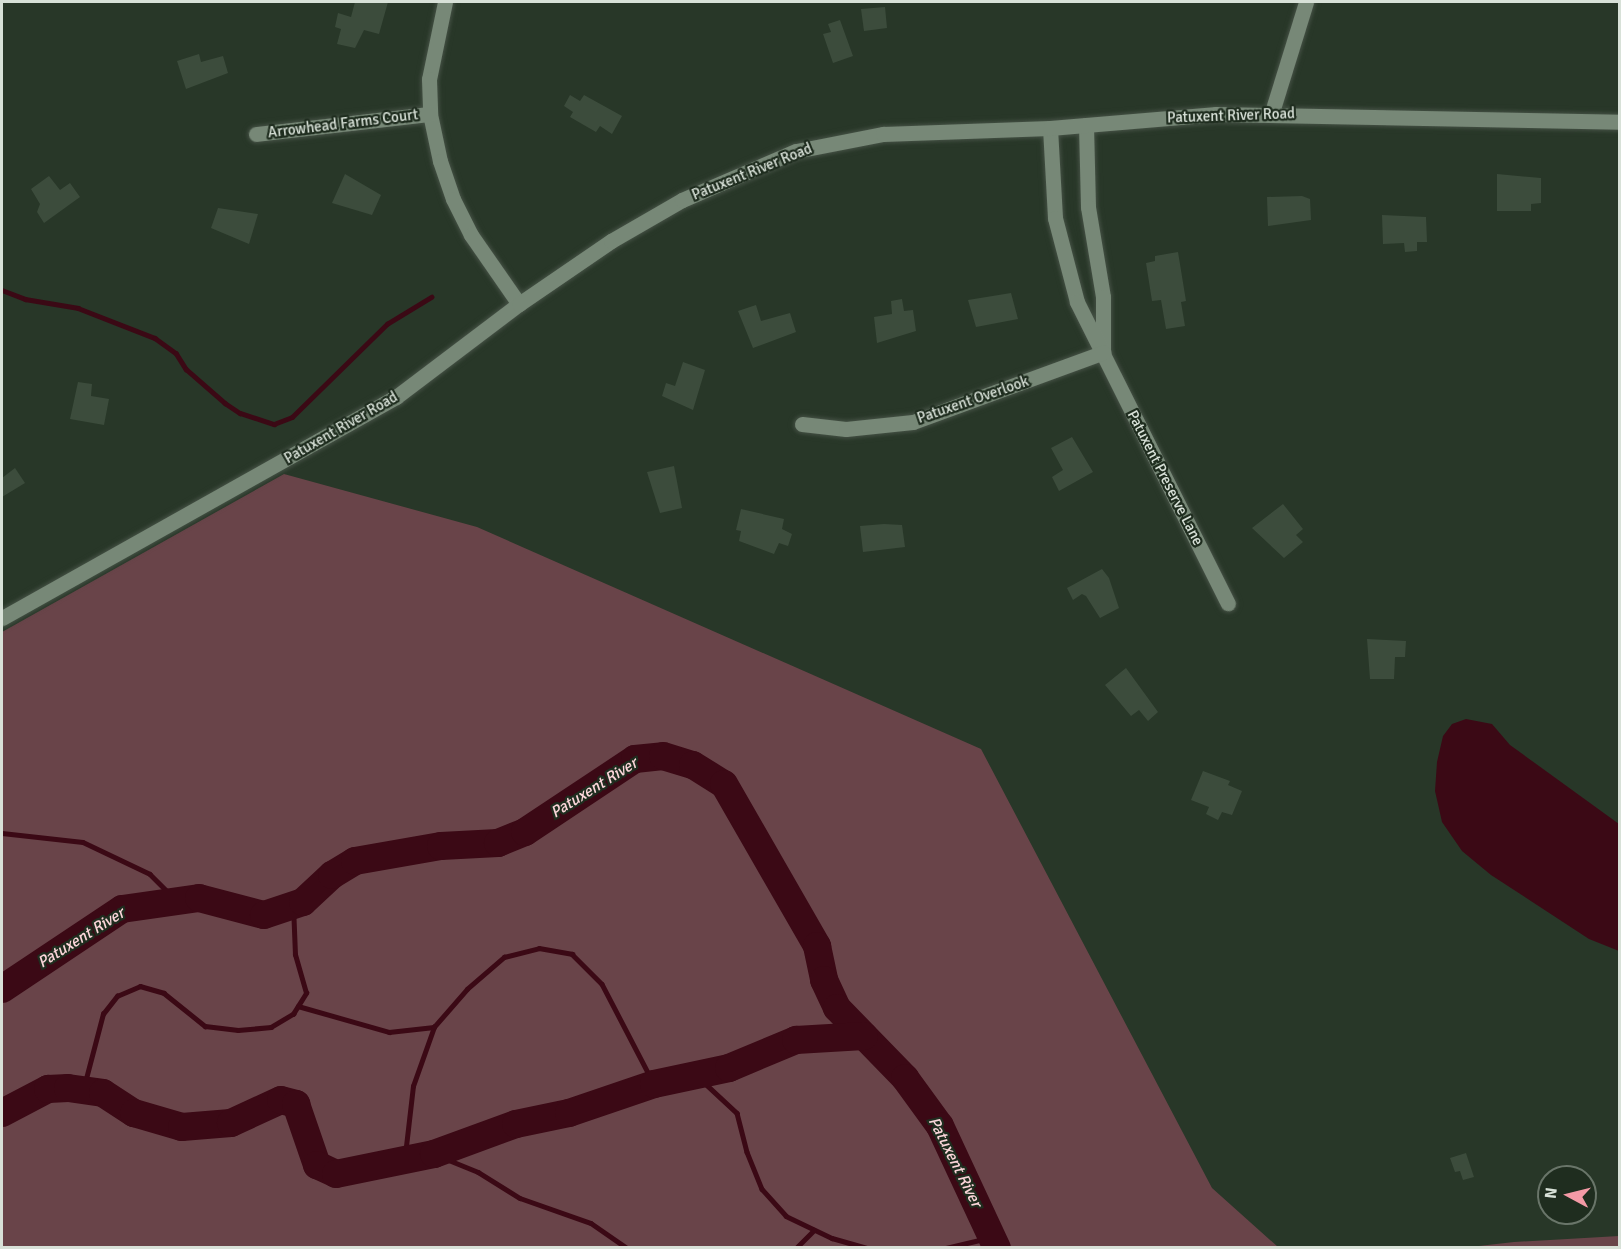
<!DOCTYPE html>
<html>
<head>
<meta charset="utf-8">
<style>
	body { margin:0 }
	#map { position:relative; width:1621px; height:1249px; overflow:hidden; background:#283728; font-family:Signika,sans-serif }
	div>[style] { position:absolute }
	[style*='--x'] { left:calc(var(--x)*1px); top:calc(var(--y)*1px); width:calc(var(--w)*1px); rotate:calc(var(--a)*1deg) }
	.green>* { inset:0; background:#694449 }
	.water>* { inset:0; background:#3b0915 }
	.stream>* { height:4.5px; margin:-2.25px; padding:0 2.25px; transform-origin:2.25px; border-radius:2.25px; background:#3b0915 }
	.river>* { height:28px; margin:-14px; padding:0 14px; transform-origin:14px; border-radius:14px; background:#3b0915 }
	.building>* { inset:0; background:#3c4c3c }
	.roads { filter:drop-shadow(0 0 2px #455145) drop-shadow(0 0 2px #455145) }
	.street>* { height:15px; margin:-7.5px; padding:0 7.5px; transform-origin:7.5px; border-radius:7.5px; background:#787 }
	span { translate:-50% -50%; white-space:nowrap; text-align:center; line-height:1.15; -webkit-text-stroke:4.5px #1f2d1f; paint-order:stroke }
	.street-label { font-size:15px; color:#d8e1d8 }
	.water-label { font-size:16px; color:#fcd6da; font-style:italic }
	.frame { position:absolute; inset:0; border:3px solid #d8e1d8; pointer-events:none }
	.north { position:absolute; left:1537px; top:1165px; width:60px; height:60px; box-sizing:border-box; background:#1f2d1f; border:2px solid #697569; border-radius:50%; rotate:277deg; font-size:16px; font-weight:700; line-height:24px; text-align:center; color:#d8e1d8 }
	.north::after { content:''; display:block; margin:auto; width:21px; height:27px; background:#f49aa6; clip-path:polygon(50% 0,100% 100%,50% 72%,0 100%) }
</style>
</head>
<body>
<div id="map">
	<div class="green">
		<div style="clip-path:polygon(284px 474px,477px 527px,981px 749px,1212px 1188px,1278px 1247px,2px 1247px,2px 632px)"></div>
		<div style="clip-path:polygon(1619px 1236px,1619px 1247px,1470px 1247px,1514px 1242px)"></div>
	</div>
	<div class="water">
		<div style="clip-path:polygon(1466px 719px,1492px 724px,1510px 745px,1619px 824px,1619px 951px,1589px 939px,1491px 875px,1462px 851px,1442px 822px,1435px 791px,1437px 762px,1443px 736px,1452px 724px)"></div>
	</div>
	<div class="stream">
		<div style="--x:2;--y:290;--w:25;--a:21"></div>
		<div style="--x:25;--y:299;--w:54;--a:9.6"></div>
		<div style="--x:78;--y:308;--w:83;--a:21.3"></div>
		<div style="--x:155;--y:338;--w:26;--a:36"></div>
		<div style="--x:176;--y:353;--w:19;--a:58"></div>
		<div style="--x:186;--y:369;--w:52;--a:41.1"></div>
		<div style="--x:225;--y:403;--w:18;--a:34"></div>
		<div style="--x:240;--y:413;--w:36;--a:18"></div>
		<div style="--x:274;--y:424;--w:19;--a:-21"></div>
		<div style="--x:292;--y:417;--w:133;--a:-44.4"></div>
		<div style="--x:387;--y:324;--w:52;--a:-31.5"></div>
		<div style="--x:2;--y:833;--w:81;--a:6.3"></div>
		<div style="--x:83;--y:842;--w:74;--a:25.5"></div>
		<div style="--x:150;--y:874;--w:37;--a:45"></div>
		<div style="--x:298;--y:1006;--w:95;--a:15.9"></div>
		<div style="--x:389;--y:1032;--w:45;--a:-6.3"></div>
		<div style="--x:696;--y:1075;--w:56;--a:42.8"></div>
		<div style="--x:737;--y:1113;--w:40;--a:75.6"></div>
		<div style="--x:747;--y:1152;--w:40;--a:68"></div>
		<div style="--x:762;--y:1189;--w:36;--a:48"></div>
		<div style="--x:786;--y:1216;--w:51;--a:25.6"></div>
		<div style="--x:832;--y:1238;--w:35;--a:16"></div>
		<div style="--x:83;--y:1090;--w:79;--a:-75.3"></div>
		<div style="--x:103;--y:1014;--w:23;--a:-52"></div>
		<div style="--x:117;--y:996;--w:25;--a:-23"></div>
		<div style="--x:140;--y:986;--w:25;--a:16"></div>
		<div style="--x:164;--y:993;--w:53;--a:38.8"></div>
		<div style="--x:205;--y:1026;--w:33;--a:7"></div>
		<div style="--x:238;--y:1030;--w:33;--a:-5"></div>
		<div style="--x:271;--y:1027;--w:26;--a:-31"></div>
		<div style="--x:293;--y:1014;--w:25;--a:-58"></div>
		<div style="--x:306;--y:993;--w:40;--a:-106"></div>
		<div style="--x:295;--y:955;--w:49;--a:-92.3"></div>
		<div style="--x:434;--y:1154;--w:48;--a:22.2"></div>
		<div style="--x:478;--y:1172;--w:49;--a:31.8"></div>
		<div style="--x:520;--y:1198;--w:75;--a:19.4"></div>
		<div style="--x:591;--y:1223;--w:44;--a:34.8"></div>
		<div style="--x:405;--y:1155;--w:69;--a:-83.4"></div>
		<div style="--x:413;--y:1086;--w:63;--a:-70.4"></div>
		<div style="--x:434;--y:1027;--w:50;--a:-49"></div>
		<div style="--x:467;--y:989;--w:49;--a:-40.9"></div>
		<div style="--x:504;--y:957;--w:36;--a:-14"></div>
		<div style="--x:539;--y:948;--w:34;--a:10"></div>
		<div style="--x:572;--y:954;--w:42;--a:45"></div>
		<div style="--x:602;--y:984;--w:113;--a:62.5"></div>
		<div style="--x:796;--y:1248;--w:25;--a:-45"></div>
		<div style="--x:946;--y:1248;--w:47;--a:-13.4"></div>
	</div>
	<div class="river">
		<div style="--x:2;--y:989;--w:144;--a:-33.7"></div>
		<div style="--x:122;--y:909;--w:78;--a:-8.1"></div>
		<div style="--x:199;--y:898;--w:67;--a:14.7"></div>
		<div style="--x:264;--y:915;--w:41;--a:-18.4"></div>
		<div style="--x:303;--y:902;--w:40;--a:-43"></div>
		<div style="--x:332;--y:875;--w:27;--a:-31"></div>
		<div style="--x:355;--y:861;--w:87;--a:-9.9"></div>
		<div style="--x:441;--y:846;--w:57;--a:-3"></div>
		<div style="--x:498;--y:843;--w:29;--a:-22"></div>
		<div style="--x:525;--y:832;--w:132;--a:-33.6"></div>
		<div style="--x:635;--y:759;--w:28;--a:-6"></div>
		<div style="--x:663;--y:756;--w:31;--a:17"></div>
		<div style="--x:693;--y:765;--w:36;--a:32"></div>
		<div style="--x:724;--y:784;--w:187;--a:60.1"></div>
		<div style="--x:817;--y:946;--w:35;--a:78"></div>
		<div style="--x:824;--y:980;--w:31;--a:65"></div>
		<div style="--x:837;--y:1008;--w:98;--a:45.8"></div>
		<div style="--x:905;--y:1078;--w:59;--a:53.9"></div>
		<div style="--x:940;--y:1126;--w:135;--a:65"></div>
		<div style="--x:2;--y:1113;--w:52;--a:-27.6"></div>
		<div style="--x:48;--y:1089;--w:20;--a:-3"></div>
		<div style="--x:68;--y:1088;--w:35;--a:8"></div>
		<div style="--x:103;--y:1093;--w:37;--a:33"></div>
		<div style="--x:134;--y:1113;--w:50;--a:16.3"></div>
		<div style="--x:182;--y:1127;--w:49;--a:-4.7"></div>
		<div style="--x:231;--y:1123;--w:55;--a:-24.7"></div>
		<div style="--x:281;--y:1100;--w:16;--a:15"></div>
		<div style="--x:296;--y:1104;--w:65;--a:71"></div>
		<div style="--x:317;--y:1165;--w:21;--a:25"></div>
		<div style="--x:336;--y:1174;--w:100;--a:-11.5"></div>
		<div style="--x:434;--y:1154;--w:87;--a:-20.1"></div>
		<div style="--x:516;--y:1124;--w:54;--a:-11.7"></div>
		<div style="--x:569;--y:1113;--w:90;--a:-18.8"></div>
		<div style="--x:654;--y:1084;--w:77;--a:-12"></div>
		<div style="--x:729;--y:1068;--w:73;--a:-22.7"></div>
		<div style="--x:796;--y:1040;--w:68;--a:-3.4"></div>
	</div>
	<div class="building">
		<div style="clip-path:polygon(355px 2px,388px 2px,379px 34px,364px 30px,355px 48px,337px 44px,341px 29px,335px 27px,338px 13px,351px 17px)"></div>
		<div style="clip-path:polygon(885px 7px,887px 28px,864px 31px,861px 9px)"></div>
		<div style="clip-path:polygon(840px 20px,853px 56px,833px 63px,823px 34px,831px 32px,828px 24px)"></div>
		<div style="clip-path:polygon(199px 54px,201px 62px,223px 56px,228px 73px,186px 89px,177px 61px)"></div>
		<div style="clip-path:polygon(570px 95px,580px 101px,584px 95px,622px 116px,612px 134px,600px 126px,596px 132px,570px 117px,573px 112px,564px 106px)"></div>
		<div style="clip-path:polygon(345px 174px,381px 195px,372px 215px,332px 203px)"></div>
		<div style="clip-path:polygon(1497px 174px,1541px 178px,1541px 203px,1531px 204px,1531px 211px,1497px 211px)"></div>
		<div style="clip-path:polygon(49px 176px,60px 190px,70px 183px,80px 197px,44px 223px,37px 212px,40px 204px,31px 189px)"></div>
		<div style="clip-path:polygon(1302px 196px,1310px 199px,1311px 220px,1268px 226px,1267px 197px)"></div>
		<div style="clip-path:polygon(218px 208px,258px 214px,249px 244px,211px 228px)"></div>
		<div style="clip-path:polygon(1382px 215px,1426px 217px,1427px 242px,1417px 242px,1417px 251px,1405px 252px,1404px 243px,1383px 244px)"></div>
		<div style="clip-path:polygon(1178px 252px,1186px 301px,1181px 302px,1185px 326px,1166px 329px,1161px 300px,1152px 301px,1146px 263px,1155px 261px,1155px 256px)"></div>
		<div style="clip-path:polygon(1011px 293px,1018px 319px,976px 327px,968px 300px)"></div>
		<div style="clip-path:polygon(902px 299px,904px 311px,913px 310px,916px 331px,877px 343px,874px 317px,892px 314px,891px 301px)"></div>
		<div style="clip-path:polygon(756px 305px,761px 321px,790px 313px,796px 332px,753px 348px,738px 311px)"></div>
		<div style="clip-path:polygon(683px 362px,705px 370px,693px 410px,662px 396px,666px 383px,675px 386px)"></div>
		<div style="clip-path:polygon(78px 382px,92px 384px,91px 396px,109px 399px,104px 425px,70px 419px)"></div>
		<div style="clip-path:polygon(1072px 437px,1093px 472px,1059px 491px,1052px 477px,1063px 470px,1051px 448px)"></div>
		<div style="clip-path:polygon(674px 466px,682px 508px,660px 513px,647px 472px)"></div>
		<div style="clip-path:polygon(15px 468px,25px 483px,2px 497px,2px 478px)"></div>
		<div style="clip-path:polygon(1283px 504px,1303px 529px,1296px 535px,1303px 542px,1284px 558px,1252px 528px)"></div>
		<div style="clip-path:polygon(741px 509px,784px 519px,782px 529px,792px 534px,788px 546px,779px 543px,774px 554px,739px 541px,741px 531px,736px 530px)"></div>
		<div style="clip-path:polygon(884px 524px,902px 525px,905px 547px,863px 552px,860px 526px)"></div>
		<div style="clip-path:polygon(1102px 569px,1109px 578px,1119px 608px,1100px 618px,1086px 596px,1082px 594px,1073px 600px,1067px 588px)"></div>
		<div style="clip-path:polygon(1367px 639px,1406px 641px,1405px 657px,1395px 657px,1394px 679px,1370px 679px)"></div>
		<div style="clip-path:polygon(1126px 668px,1158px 712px,1148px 721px,1139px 710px,1131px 716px,1105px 685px)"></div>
		<div style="clip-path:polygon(1203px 771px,1230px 781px,1228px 785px,1242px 791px,1232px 815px,1222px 812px,1218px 820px,1206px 814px,1209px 807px,1191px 800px)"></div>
		<div style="clip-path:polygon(1466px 1153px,1474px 1177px,1463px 1180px,1460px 1171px,1455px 1172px,1450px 1158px)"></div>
	</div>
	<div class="roads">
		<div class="street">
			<div style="--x:445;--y:2;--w:79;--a:101.7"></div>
			<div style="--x:429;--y:79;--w:35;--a:88"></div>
			<div style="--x:430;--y:114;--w:48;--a:78"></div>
			<div style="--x:440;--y:161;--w:40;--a:71.1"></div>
			<div style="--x:453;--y:199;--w:40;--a:63.4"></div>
			<div style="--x:471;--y:235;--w:84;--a:55.2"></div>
			<div style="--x:1272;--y:112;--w:115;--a:-72.8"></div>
			<div style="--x:1086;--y:125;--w:82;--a:88.6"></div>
			<div style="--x:1088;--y:207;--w:91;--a:80.5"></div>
			<div style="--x:1103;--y:297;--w:52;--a:90"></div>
			<div style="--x:1050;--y:128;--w:90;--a:86.8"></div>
			<div style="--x:1055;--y:218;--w:87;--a:75.3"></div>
			<div style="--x:1077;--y:302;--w:337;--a:63.4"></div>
			<div style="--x:256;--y:134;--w:175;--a:-6.6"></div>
			<div style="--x:802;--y:424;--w:44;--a:6.5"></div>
			<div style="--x:846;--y:429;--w:67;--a:-6"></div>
			<div style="--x:913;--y:422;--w:203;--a:-20.1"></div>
			<div style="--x:2;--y:618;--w:452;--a:-29.3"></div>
			<div style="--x:396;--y:397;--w:154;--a:-37.1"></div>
			<div style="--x:519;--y:304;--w:112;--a:-34.4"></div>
			<div style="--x:611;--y:241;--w:82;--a:-30"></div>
			<div style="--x:682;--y:200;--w:124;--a:-23.3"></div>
			<div style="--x:796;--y:151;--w:89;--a:-11.1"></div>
			<div style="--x:883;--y:134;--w:167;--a:-2.1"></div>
			<div style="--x:1050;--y:128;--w:167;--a:-4.8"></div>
			<div style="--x:1216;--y:114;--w:404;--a:1.1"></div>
		</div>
	</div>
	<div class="street-label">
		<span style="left:1231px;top:116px;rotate:-2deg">Patuxent River Road</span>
		<span style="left:343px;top:124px;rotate:-7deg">Arrowhead Farms Court</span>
		<span style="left:752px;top:172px;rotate:-22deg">Patuxent River Road</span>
		<span style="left:973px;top:400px;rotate:-19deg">Patuxent Overlook</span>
		<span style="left:341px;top:428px;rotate:-30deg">Patuxent River Road</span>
		<span style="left:1165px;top:478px;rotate:63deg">Patuxent Preserve Lane</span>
	</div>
	<div class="water-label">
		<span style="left:594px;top:788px;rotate:-32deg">Patuxent River</span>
		<span style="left:81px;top:938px;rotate:-32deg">Patuxent River</span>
		<span style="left:955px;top:1162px;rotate:63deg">Patuxent River</span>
	</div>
	<div class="frame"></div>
	<div class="north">N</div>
</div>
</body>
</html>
